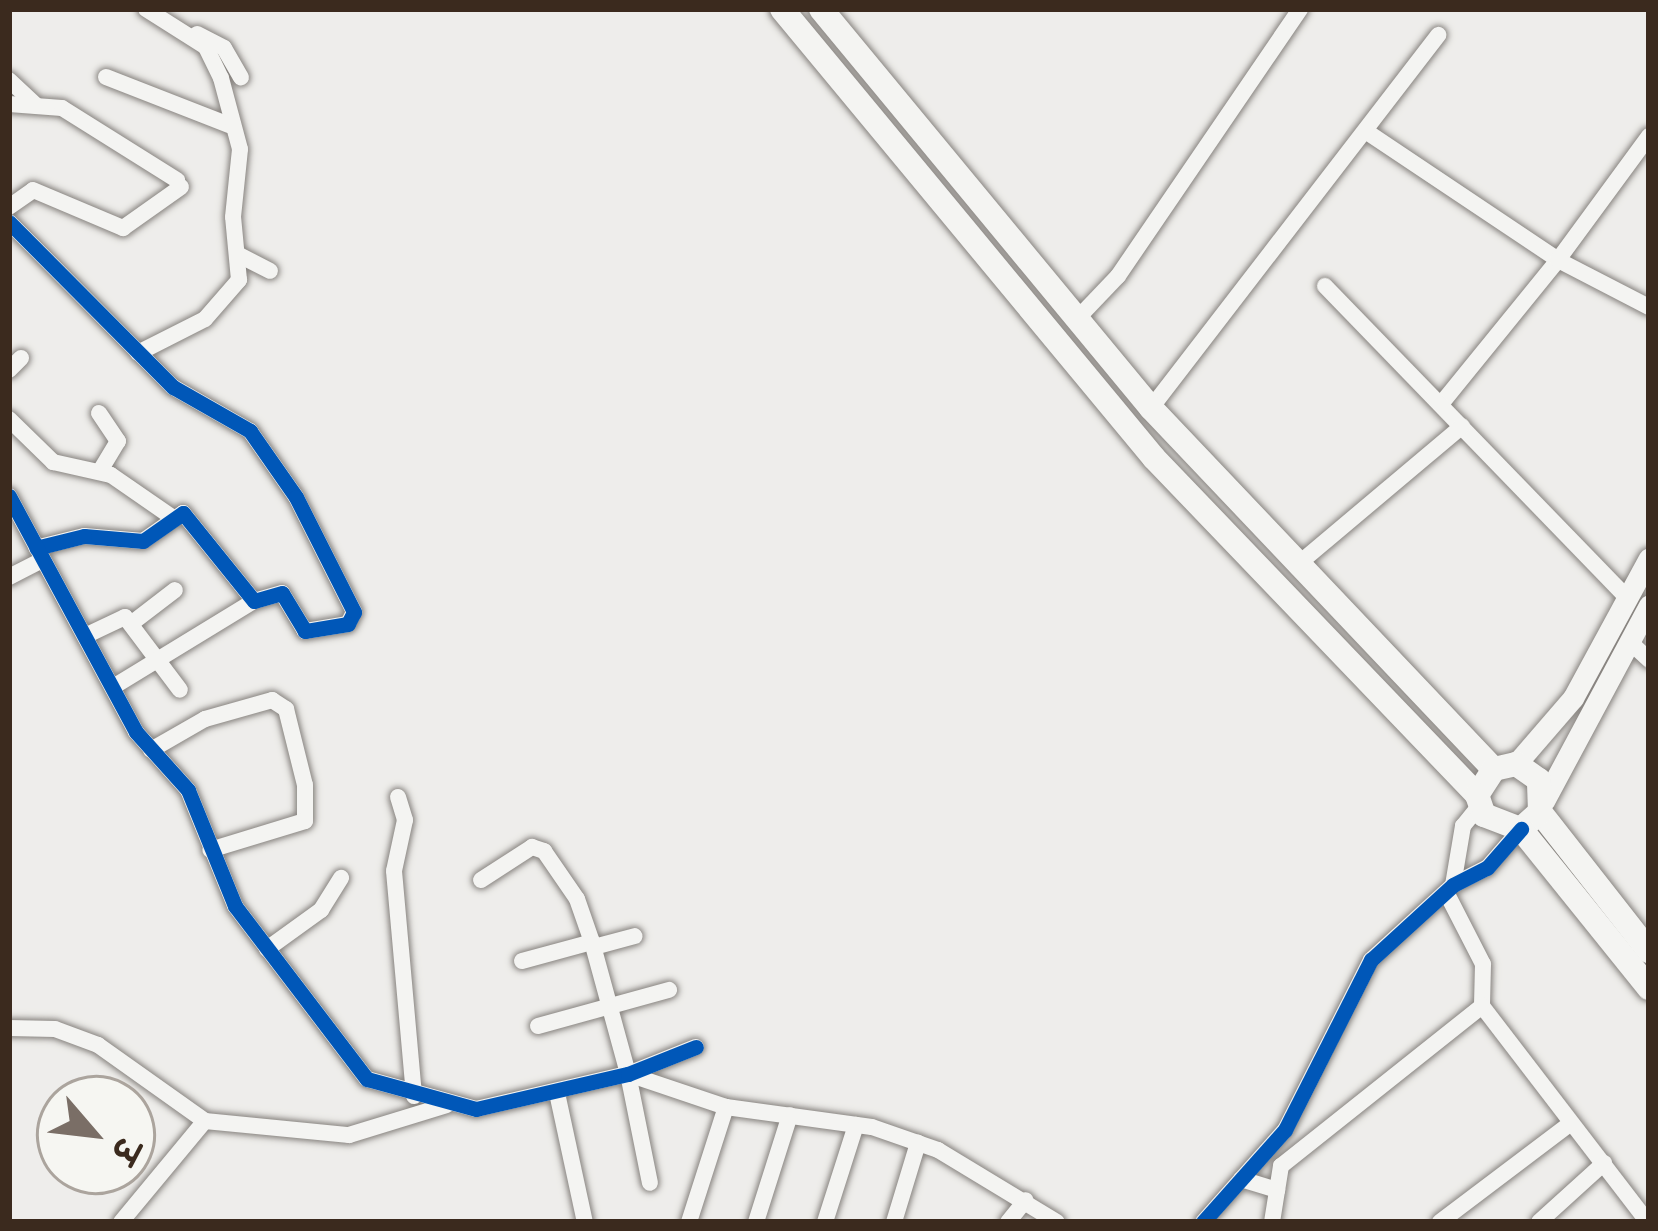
<!DOCTYPE html>
<html>
<head>
<meta charset="utf-8">
<style>
	body { margin:0 }
	#map { position:relative; width:1658px; height:1231px; overflow:hidden; background:#eeedeb; font-family:Sriracha,"Playpen Sans Deva",sans-serif }
	div>[style] { position:absolute }
	[style*='--x'] { left:calc(var(--x)*1px); top:calc(var(--y)*1px); width:calc(var(--w)*1px); rotate:calc(var(--a)*1deg) }
	.roads { filter:drop-shadow(0 0 3px #87837f) drop-shadow(0 0 3px #87837f) }
	.minor>* { height:16px; margin:-8px; padding:0 8px; transform-origin:8px; border-radius:8px; background:#f4f4f2 }
	.tertiary>* { height:21px; margin:-10.5px; padding:0 10.5px; transform-origin:10.5px; border-radius:10.5px; background:#f4f4f2 }
	.secondary>* { height:24px; margin:-12px; padding:0 12px; transform-origin:12px; border-radius:12px; background:#f4f4f2 }
	.cycleway>* { height:15px; margin:-7.5px; padding:0 7.5px; transform-origin:7.5px; border-radius:7.5px; background:#0057b8 }
	span { translate:-50% -50%; white-space:nowrap; text-align:center; line-height:1.15; -webkit-text-stroke:12px #f6f6f2; paint-order:stroke }
	.frame { position:absolute; inset:0; border:12px solid #3b2a1e; pointer-events:none }
	.north { position:absolute; left:36px; top:1075px; width:120px; height:120px; box-sizing:border-box; background:#f6f6f2; border:3px solid #aba49d; border-radius:50%; rotate:118deg; font-size:33px; font-weight:700; line-height:48px; text-align:center; color:#3b2a1e }
	.north::after { content:''; display:block; margin:auto; width:42px; height:54px; background:#7a6e66; clip-path:polygon(50% 0,100% 100%,50% 72%,0 100%) }
</style>
</head>
<body>
<div id="map">
	<div class="roads">
		<div class="minor">
			<div style="--x:197;--y:34;--w:30;--a:27"></div>
			<div style="--x:224;--y:48;--w:34;--a:60"></div>
			<div style="--x:106;--y:77;--w:132;--a:21.3"></div>
			<div style="--x:9;--y:80;--w:37;--a:43"></div>
			<div style="--x:9;--y:104;--w:53;--a:4.3"></div>
			<div style="--x:62;--y:108;--w:136;--a:32.1"></div>
			<div style="--x:1367;--y:132;--w:230;--a:33.8"></div>
			<div style="--x:1558;--y:260;--w:186;--a:129.1"></div>
			<div style="--x:1649;--y:136;--w:154;--a:126.3"></div>
			<div style="--x:1558;--y:260;--w:102;--a:27.3"></div>
			<div style="--x:9;--y:207;--w:29;--a:-35"></div>
			<div style="--x:33;--y:190;--w:98;--a:22.9"></div>
			<div style="--x:123;--y:228;--w:71;--a:-35.3"></div>
			<div style="--x:9;--y:222;--w:233;--a:45.2"></div>
			<div style="--x:173;--y:387;--w:89;--a:29.7"></div>
			<div style="--x:250;--y:431;--w:80;--a:55.1"></div>
			<div style="--x:296;--y:497;--w:129;--a:63.2"></div>
			<div style="--x:354;--y:612;--w:13;--a:117"></div>
			<div style="--x:348;--y:624;--w:44;--a:170.8"></div>
			<div style="--x:305;--y:631;--w:44;--a:-121.2"></div>
			<div style="--x:282;--y:593;--w:29;--a:164"></div>
			<div style="--x:254;--y:601;--w:113;--a:-128.9"></div>
			<div style="--x:183;--y:513;--w:49;--a:145"></div>
			<div style="--x:143;--y:541;--w:59;--a:-175.2"></div>
			<div style="--x:84;--y:536;--w:49;--a:166"></div>
			<div style="--x:237;--y:254;--w:37;--a:27"></div>
			<div style="--x:1325;--y:286;--w:436;--a:45.9"></div>
			<div style="--x:1077;--y:319;--w:59;--a:-46.4"></div>
			<div style="--x:1118;--y:276;--w:323;--a:-55.7"></div>
			<div style="--x:138;--y:353;--w:75;--a:-26.9"></div>
			<div style="--x:205;--y:319;--w:52;--a:-48.9"></div>
			<div style="--x:239;--y:280;--w:63;--a:-95.4"></div>
			<div style="--x:233;--y:217;--w:68;--a:-84.1"></div>
			<div style="--x:240;--y:149;--w:73;--a:-105"></div>
			<div style="--x:221;--y:78;--w:34;--a:-116"></div>
			<div style="--x:206;--y:47;--w:71;--a:-147.7"></div>
			<div style="--x:9;--y:370;--w:17;--a:-45"></div>
			<div style="--x:1151;--y:408;--w:471;--a:-52.4"></div>
			<div style="--x:99;--y:413;--w:34;--a:56"></div>
			<div style="--x:118;--y:441;--w:35;--a:121"></div>
			<div style="--x:9;--y:419;--w:62;--a:44.3"></div>
			<div style="--x:53;--y:462;--w:59;--a:12.6"></div>
			<div style="--x:111;--y:475;--w:75;--a:34.7"></div>
			<div style="--x:9;--y:496;--w:268;--a:61.7"></div>
			<div style="--x:136;--y:732;--w:78;--a:48.1"></div>
			<div style="--x:188;--y:790;--w:125;--a:67.9"></div>
			<div style="--x:235;--y:906;--w:218;--a:52.7"></div>
			<div style="--x:367;--y:1079;--w:113;--a:15.4"></div>
			<div style="--x:476;--y:1109;--w:156;--a:-13"></div>
			<div style="--x:628;--y:1074;--w:73;--a:-21.7"></div>
			<div style="--x:1296;--y:566;--w:217;--a:-40.1"></div>
			<div style="--x:9;--y:577;--w:37;--a:-27"></div>
			<div style="--x:132;--y:623;--w:54;--a:-37.5"></div>
			<div style="--x:87;--y:635;--w:42;--a:-25.3"></div>
			<div style="--x:125;--y:617;--w:91;--a:53"></div>
			<div style="--x:1630;--y:642;--w:26;--a:43"></div>
			<div style="--x:113;--y:687;--w:165;--a:-31.4"></div>
			<div style="--x:151;--y:750;--w:62;--a:-29.9"></div>
			<div style="--x:205;--y:719;--w:70;--a:-15.8"></div>
			<div style="--x:272;--y:700;--w:17;--a:33"></div>
			<div style="--x:286;--y:709;--w:78;--a:76"></div>
			<div style="--x:305;--y:785;--w:36;--a:90"></div>
			<div style="--x:305;--y:821;--w:99;--a:163"></div>
			<div style="--x:398;--y:797;--w:24;--a:73"></div>
			<div style="--x:405;--y:820;--w:52;--a:102.2"></div>
			<div style="--x:394;--y:871;--w:226;--a:84.9"></div>
			<div style="--x:481;--y:880;--w:61;--a:-32.9"></div>
			<div style="--x:532;--y:847;--w:13;--a:18"></div>
			<div style="--x:544;--y:851;--w:58;--a:55.5"></div>
			<div style="--x:577;--y:899;--w:46;--a:70.8"></div>
			<div style="--x:1453;--y:885;--w:60;--a:-80.4"></div>
			<div style="--x:1463;--y:826;--w:27;--a:-51"></div>
			<div style="--x:1446;--y:892;--w:81;--a:62.8"></div>
			<div style="--x:1483;--y:964;--w:42;--a:91.4"></div>
			<div style="--x:1482;--y:1006;--w:272;--a:52.5"></div>
			<div style="--x:594;--y:947;--w:42;--a:-15"></div>
			<div style="--x:267;--y:949;--w:67;--a:-35.8"></div>
			<div style="--x:321;--y:910;--w:38;--a:-58"></div>
			<div style="--x:522;--y:961;--w:73;--a:-15.2"></div>
			<div style="--x:592;--y:942;--w:137;--a:74.7"></div>
			<div style="--x:628;--y:1074;--w:103;--a:18.6"></div>
			<div style="--x:726;--y:1107;--w:147;--a:7.8"></div>
			<div style="--x:872;--y:1127;--w:70;--a:19.2"></div>
			<div style="--x:938;--y:1150;--w:139;--a:31.2"></div>
			<div style="--x:538;--y:1026;--w:136;--a:-15.4"></div>
			<div style="--x:9;--y:1028;--w:46;--a:1.2"></div>
			<div style="--x:55;--y:1029;--w:46;--a:20.4"></div>
			<div style="--x:98;--y:1045;--w:131;--a:35.4"></div>
			<div style="--x:628;--y:1074;--w:111;--a:78.6"></div>
			<div style="--x:557;--y:1093;--w:132;--a:77.8"></div>
			<div style="--x:1241;--y:1179;--w:38;--a:17"></div>
			<div style="--x:121;--y:1222;--w:131;--a:-50.3"></div>
			<div style="--x:205;--y:1121;--w:145;--a:5.6"></div>
			<div style="--x:349;--y:1135;--w:102;--a:-17"></div>
			<div style="--x:689;--y:1222;--w:121;--a:-72.2"></div>
			<div style="--x:756;--y:1222;--w:112;--a:-72.4"></div>
			<div style="--x:825;--y:1222;--w:102;--a:-72.3"></div>
			<div style="--x:894;--y:1222;--w:83;--a:-73.1"></div>
			<div style="--x:1008;--y:1222;--w:28;--a:-51"></div>
			<div style="--x:1203;--y:1222;--w:123;--a:-48.3"></div>
			<div style="--x:1285;--y:1130;--w:191;--a:-63.2"></div>
			<div style="--x:1371;--y:960;--w:111;--a:-42.4"></div>
			<div style="--x:1453;--y:885;--w:38;--a:-27"></div>
			<div style="--x:1487;--y:868;--w:52;--a:-48.9"></div>
			<div style="--x:1272;--y:1222;--w:57;--a:-80.9"></div>
			<div style="--x:1281;--y:1166;--w:257;--a:-38.5"></div>
			<div style="--x:1440;--y:1222;--w:164;--a:-37.1"></div>
			<div style="--x:1539;--y:1222;--w:88;--a:-42.2"></div>
		</div>
		<div class="tertiary">
			<div style="--x:1516;--y:764;--w:87;--a:-49.2"></div>
			<div style="--x:1573;--y:698;--w:159;--a:-61.5"></div>
			<div style="--x:1544;--y:801;--w:222;--a:-61.8"></div>
		</div>
		<div class="secondary">
			<div style="--x:782;--y:9;--w:583;--a:50.36"></div>
			<div style="--x:1154;--y:458;--w:467;--a:46.2"></div>
			<div style="--x:821;--y:9;--w:518;--a:50.41"></div>
			<div style="--x:1151;--y:408;--w:498;--a:46.5"></div>
			<div style="--x:1540;--y:812;--w:177;--a:51.9"></div>
			<div style="--x:1521;--y:829;--w:25;--a:-42"></div>
			<div style="--x:1540;--y:812;--w:32;--a:-92"></div>
			<div style="--x:1539;--y:780;--w:28;--a:-145"></div>
			<div style="--x:1516;--y:764;--w:23;--a:167"></div>
			<div style="--x:1494;--y:769;--w:31;--a:123"></div>
			<div style="--x:1477;--y:795;--w:21;--a:71"></div>
			<div style="--x:1484;--y:815;--w:40;--a:21"></div>
			<div style="--x:1521;--y:829;--w:204;--a:51.2"></div>
		</div>
	</div>
	<div class="cycleway">
		<div style="--x:9;--y:222;--w:233;--a:45.2"></div>
		<div style="--x:173;--y:387;--w:89;--a:29.7"></div>
		<div style="--x:250;--y:431;--w:80;--a:55.1"></div>
		<div style="--x:296;--y:497;--w:129;--a:63.2"></div>
		<div style="--x:354;--y:612;--w:13;--a:117"></div>
		<div style="--x:348;--y:624;--w:44;--a:170.8"></div>
		<div style="--x:305;--y:631;--w:44;--a:-121.2"></div>
		<div style="--x:282;--y:593;--w:29;--a:164"></div>
		<div style="--x:254;--y:601;--w:113;--a:-128.9"></div>
		<div style="--x:183;--y:513;--w:49;--a:145"></div>
		<div style="--x:143;--y:541;--w:59;--a:-175.2"></div>
		<div style="--x:84;--y:536;--w:49;--a:166"></div>
		<div style="--x:9;--y:496;--w:268;--a:61.7"></div>
		<div style="--x:136;--y:732;--w:78;--a:48.1"></div>
		<div style="--x:188;--y:790;--w:125;--a:67.9"></div>
		<div style="--x:235;--y:906;--w:218;--a:52.7"></div>
		<div style="--x:367;--y:1079;--w:113;--a:15.4"></div>
		<div style="--x:476;--y:1109;--w:156;--a:-13"></div>
		<div style="--x:628;--y:1074;--w:73;--a:-21.7"></div>
		<div style="--x:1203;--y:1222;--w:123;--a:-48.3"></div>
		<div style="--x:1285;--y:1130;--w:191;--a:-63.2"></div>
		<div style="--x:1371;--y:960;--w:111;--a:-42.4"></div>
		<div style="--x:1453;--y:885;--w:38;--a:-27"></div>
		<div style="--x:1487;--y:868;--w:52;--a:-48.9"></div>
	</div>
	<div class="frame"></div>
	<div class="north">उ</div>
</div>
</body>
</html>
